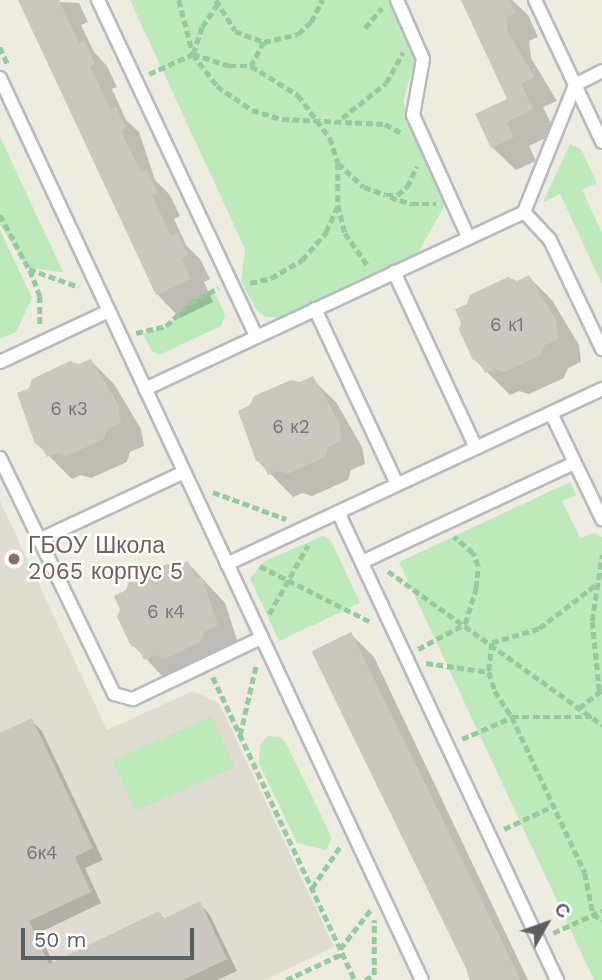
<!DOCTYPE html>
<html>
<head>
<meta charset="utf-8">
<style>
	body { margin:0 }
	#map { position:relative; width:602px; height:980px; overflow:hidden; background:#eeebe1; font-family:"Work Sans",sans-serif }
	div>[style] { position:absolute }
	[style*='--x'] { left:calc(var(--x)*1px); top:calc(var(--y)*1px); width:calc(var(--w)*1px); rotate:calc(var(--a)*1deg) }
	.education>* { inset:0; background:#e1dcd2 }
	.green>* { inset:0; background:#bee9bb; transform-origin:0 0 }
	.shadow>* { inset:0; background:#0003 }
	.building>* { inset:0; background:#cbc7c0; transform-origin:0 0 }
	.path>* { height:4.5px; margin-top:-2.25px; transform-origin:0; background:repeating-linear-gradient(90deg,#94ca9e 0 7px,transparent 0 10.5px) }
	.roads { filter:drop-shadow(2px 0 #b7bbbf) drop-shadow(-2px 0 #b7bbbf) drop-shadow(0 2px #b7bbbf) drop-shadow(0 -2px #b7bbbf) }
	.service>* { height:12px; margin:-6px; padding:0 6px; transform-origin:6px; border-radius:6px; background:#fff }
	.dots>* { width:19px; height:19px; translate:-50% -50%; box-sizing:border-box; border:4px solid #fff; border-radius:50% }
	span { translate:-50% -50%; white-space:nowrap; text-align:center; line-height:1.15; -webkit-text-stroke:5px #fff; paint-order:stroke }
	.number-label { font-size:19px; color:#76797b }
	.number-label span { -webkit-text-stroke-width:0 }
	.education-label { font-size:23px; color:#785e54 }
	.left { translate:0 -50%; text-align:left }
	.north { position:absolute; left:511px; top:889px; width:70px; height:70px; -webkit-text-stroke:5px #fff; paint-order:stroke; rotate:50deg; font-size:19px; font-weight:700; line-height:28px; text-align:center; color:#5a5f64 }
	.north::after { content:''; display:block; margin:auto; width:24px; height:32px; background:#5a5f64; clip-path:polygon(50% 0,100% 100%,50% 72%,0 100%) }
	.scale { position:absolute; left:21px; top:928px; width:173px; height:32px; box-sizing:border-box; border:4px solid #5a5f64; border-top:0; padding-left:9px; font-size:21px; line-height:24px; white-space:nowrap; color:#5a5f64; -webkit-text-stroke:5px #fff; paint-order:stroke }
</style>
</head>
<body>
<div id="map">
	<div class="education">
		<div style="clip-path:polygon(0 501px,107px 730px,193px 691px,219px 703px,334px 947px,264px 980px,0 980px)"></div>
	</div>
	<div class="green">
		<div style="clip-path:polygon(130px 0,389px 0,416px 58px,403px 101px,416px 142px,446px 203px,418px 253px,286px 318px,266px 317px,257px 311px,241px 281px,245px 249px)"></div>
		<div style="clip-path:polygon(0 137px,63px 272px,28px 268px,0 225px)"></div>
		<div style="clip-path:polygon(570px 144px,581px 149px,597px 183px,582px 190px,602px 233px,602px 284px,560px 194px,543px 202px)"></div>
		<div style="clip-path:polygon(0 230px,32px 298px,16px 332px,0 339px)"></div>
		<div style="clip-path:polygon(214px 290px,225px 315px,221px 326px,159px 355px,152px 351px,143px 334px,166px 326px,190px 303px)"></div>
		<div style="clip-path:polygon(570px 482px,576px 495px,562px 501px,580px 538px,594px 533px,602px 537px,602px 980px,594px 980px,399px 562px)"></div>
		<div style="clip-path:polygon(323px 536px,331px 541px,360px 603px,279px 641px,250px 578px,265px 561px)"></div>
		<div style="left:212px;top:716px;width:56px;height:109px;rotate:66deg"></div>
		<div style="clip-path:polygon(268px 736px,280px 737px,286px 743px,332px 838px,326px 850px,297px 843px,259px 763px,260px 745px)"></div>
	</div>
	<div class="shadow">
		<div style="clip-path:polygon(19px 0,79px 3px,88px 22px,81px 25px,94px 52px,107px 66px,117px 87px,112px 89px,126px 120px,139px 132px,155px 180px,170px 195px,180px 216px,174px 219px,186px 245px,200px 259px,210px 279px,204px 282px,213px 302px,180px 318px,157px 294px)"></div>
		<div style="clip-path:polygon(463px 0,512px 0,528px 15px,538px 37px,529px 41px,531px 58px,557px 101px,543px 107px,556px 133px,529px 146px,536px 161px,516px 170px,492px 147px,510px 100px)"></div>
		<div style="clip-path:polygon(529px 277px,552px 300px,579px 345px,581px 362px,568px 368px,564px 378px,529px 394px,519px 391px,510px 395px,474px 359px,517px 282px)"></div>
		<div style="clip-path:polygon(91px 361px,114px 384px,141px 429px,144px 446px,130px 452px,127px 462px,91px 478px,81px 475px,72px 479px,36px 443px,79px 366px)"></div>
		<div style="clip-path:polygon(312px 379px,336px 402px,362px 447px,365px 464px,351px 470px,348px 480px,312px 496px,302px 493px,293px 497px,257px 460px,300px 384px)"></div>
		<div style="clip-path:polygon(188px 563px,225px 603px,240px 649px,227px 655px,223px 665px,189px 681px,178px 678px,168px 682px,133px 645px,176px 569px)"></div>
		<div style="clip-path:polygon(351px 634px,374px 657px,528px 980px,470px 980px)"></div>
		<div style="clip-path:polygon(31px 720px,42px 731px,103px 860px,85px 868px,101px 903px,39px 933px,53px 963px,159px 913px,165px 920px,199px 903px,210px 915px,237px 971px,217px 980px,4px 980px,0 971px,0 735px)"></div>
	</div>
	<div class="building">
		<div style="clip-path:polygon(18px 0,59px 0,79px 43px,84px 40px,95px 63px,90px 66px,110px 109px,116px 107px,126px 128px,121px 131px,141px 172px,147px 170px,158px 193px,152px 195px,171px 236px,177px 233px,188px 256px,181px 258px,191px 279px,156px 295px)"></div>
		<div style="clip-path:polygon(461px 0,509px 0,516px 13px,507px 17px,508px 33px,535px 77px,521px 83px,533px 109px,507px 122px,514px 137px,491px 148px,475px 114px,507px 99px)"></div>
		<div style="clip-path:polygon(529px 275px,556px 320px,559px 339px,545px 345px,541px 355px,505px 372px,495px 369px,485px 373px,479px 362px,473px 360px,459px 330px,461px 323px,455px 309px,467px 304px,470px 295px,508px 277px,517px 281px)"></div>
		<div style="clip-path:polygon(91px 359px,118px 404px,121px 423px,107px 429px,104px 439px,67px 456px,57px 453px,47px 457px,41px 446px,35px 444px,17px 393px,29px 388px,32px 379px,70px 361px,79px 364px)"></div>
		<div style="clip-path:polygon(313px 376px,339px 422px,342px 440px,328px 447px,325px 457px,288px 474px,277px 471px,268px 475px,263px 464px,256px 461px,238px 411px,250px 405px,254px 396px,291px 380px,300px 382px)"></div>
		<div style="clip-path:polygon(188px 561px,195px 576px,202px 578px,218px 625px,204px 632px,200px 642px,165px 659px,153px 655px,144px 660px,138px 648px,131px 646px,117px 617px,120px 610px,114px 596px,126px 590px,129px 581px,167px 564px,176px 567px)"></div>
		<div style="left:351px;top:632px;width:386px;height:44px;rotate:64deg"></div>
		<div style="clip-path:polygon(32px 718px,93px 848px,75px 857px,91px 892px,29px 921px,49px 964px,159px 911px,163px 919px,200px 901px,227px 959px,183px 980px,0 980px,0 733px)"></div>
	</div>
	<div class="path">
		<div style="--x:179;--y:0;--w:56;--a:75.5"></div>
		<div style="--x:193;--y:54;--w:40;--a:53"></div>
		<div style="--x:217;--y:86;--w:42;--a:34.4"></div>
		<div style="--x:252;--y:110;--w:31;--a:17"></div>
		<div style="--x:282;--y:119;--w:103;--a:2.8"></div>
		<div style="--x:385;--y:124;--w:18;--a:29"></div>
		<div style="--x:216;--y:0;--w:36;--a:58"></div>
		<div style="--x:235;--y:31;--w:31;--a:21"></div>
		<div style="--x:264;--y:42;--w:35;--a:-13"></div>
		<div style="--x:298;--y:34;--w:18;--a:-43"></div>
		<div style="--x:311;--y:22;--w:25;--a:-63"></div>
		<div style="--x:365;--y:28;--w:26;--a:-50"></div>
		<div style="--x:264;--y:42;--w:27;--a:118"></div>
		<div style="--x:251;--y:66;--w:55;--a:31.7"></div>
		<div style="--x:298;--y:95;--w:54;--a:53.3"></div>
		<div style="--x:330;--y:138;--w:26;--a:72"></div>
		<div style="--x:338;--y:163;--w:42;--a:90"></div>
		<div style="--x:338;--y:205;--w:29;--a:76"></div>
		<div style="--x:345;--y:233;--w:40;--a:55.1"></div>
		<div style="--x:0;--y:47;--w:20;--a:66"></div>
		<div style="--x:193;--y:54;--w:28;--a:-72"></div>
		<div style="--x:202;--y:27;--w:27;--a:-56"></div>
		<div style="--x:149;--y:74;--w:48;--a:-24.4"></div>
		<div style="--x:193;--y:54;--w:38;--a:18"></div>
		<div style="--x:229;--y:66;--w:22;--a:0"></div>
		<div style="--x:342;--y:118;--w:56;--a:-38.5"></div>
		<div style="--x:386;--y:83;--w:35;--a:-61"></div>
		<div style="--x:338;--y:163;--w:35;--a:43"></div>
		<div style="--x:364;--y:187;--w:23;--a:20"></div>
		<div style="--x:386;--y:195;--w:11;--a:0"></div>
		<div style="--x:397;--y:195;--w:13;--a:-39"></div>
		<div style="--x:407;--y:187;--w:23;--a:-65"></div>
		<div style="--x:390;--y:197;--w:23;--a:18"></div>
		<div style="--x:412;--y:204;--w:24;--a:0"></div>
		<div style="--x:0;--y:215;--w:61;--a:61.8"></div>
		<div style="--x:29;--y:269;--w:53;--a:19.8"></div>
		<div style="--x:30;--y:270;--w:28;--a:69"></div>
		<div style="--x:40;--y:296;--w:30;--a:90"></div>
		<div style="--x:250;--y:283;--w:22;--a:-13"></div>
		<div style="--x:271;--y:278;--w:36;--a:-30"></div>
		<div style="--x:302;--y:260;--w:37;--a:-49"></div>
		<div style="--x:326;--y:232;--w:30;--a:-66"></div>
		<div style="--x:136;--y:333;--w:31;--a:-13"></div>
		<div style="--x:166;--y:326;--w:33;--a:-44"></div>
		<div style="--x:190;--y:303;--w:32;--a:-28"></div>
		<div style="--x:213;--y:492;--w:78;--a:20.3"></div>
		<div style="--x:260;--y:566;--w:124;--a:26.8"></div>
		<div style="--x:388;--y:571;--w:264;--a:35.7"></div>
		<div style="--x:595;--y:586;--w:71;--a:142.5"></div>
		<div style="--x:539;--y:629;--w:49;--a:163.4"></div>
		<div style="--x:492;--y:643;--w:29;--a:96"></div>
		<div style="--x:489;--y:672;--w:20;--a:72"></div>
		<div style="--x:495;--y:691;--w:31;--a:57"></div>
		<div style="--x:512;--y:717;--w:172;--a:64.9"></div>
		<div style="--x:585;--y:873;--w:42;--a:79"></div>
		<div style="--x:593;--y:914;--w:11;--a:34"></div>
		<div style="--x:269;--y:614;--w:79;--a:-60.5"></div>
		<div style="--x:418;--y:649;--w:53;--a:-28"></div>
		<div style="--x:465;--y:624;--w:38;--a:-73"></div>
		<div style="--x:476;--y:588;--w:22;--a:-85"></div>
		<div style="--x:478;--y:566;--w:14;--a:-111"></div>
		<div style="--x:473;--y:553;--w:25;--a:-140"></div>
		<div style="--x:426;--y:663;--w:64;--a:8.1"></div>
		<div style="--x:213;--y:677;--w:335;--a:64.9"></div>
		<div style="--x:599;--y:691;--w:70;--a:-95.7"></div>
		<div style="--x:592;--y:621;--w:67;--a:-81.4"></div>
		<div style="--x:579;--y:708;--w:29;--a:-38"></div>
		<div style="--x:240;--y:735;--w:72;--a:-77.1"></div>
		<div style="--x:462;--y:739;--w:55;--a:-23.7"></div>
		<div style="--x:512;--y:717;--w:80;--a:0"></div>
		<div style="--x:504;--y:829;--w:54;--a:-25.1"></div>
		<div style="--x:312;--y:888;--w:52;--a:-56"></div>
		<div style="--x:553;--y:933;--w:54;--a:-24.2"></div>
		<div style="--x:340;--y:949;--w:52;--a:-52"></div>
		<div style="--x:286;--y:980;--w:62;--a:-24.9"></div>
		<div style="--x:365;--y:980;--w:10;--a:-29"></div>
		<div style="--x:374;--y:975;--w:55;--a:-90"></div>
	</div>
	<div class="roads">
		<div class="service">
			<div style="--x:98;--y:0;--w:371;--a:64.8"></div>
			<div style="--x:397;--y:0;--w:64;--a:66.2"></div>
			<div style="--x:423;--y:59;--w:57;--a:100.1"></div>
			<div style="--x:413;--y:115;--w:134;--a:65.7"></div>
			<div style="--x:535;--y:0;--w:157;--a:64.7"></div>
			<div style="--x:0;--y:78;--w:996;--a:64.93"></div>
			<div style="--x:524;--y:212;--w:38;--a:47"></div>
			<div style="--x:550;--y:240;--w:121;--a:64.5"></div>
			<div style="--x:394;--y:272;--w:194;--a:65"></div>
			<div style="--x:315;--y:309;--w:193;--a:64.9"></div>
			<div style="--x:0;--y:362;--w:120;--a:-25.1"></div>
			<div style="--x:145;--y:389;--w:418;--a:-25"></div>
			<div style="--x:524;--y:212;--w:137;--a:-68.1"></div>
			<div style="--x:575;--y:85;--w:30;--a:-27"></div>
			<div style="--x:551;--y:413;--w:118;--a:64.3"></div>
			<div style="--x:0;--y:458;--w:262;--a:64.2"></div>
			<div style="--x:114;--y:694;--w:20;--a:15"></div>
			<div style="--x:133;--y:699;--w:142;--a:-25.5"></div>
			<div style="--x:338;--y:512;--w:517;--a:64.92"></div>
			<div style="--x:39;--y:540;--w:160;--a:-25.1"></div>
			<div style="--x:362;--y:562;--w:234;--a:-25"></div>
			<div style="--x:227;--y:564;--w:414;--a:-25"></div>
		</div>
	</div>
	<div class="dots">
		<div style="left:14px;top:559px;background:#8d6e63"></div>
	</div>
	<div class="number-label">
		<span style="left:507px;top:325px">6 к1</span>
		<span style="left:69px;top:409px">6 к3</span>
		<span style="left:291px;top:427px">6 к2</span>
		<span style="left:166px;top:612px">6 к4</span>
		<span style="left:42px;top:853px">6к4</span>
	</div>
	<div class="education-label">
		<span class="left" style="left:28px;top:559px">ГБОУ Школа<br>2065 корпус 5</span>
	</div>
	<div class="north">С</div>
	<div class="scale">50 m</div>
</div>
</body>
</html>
